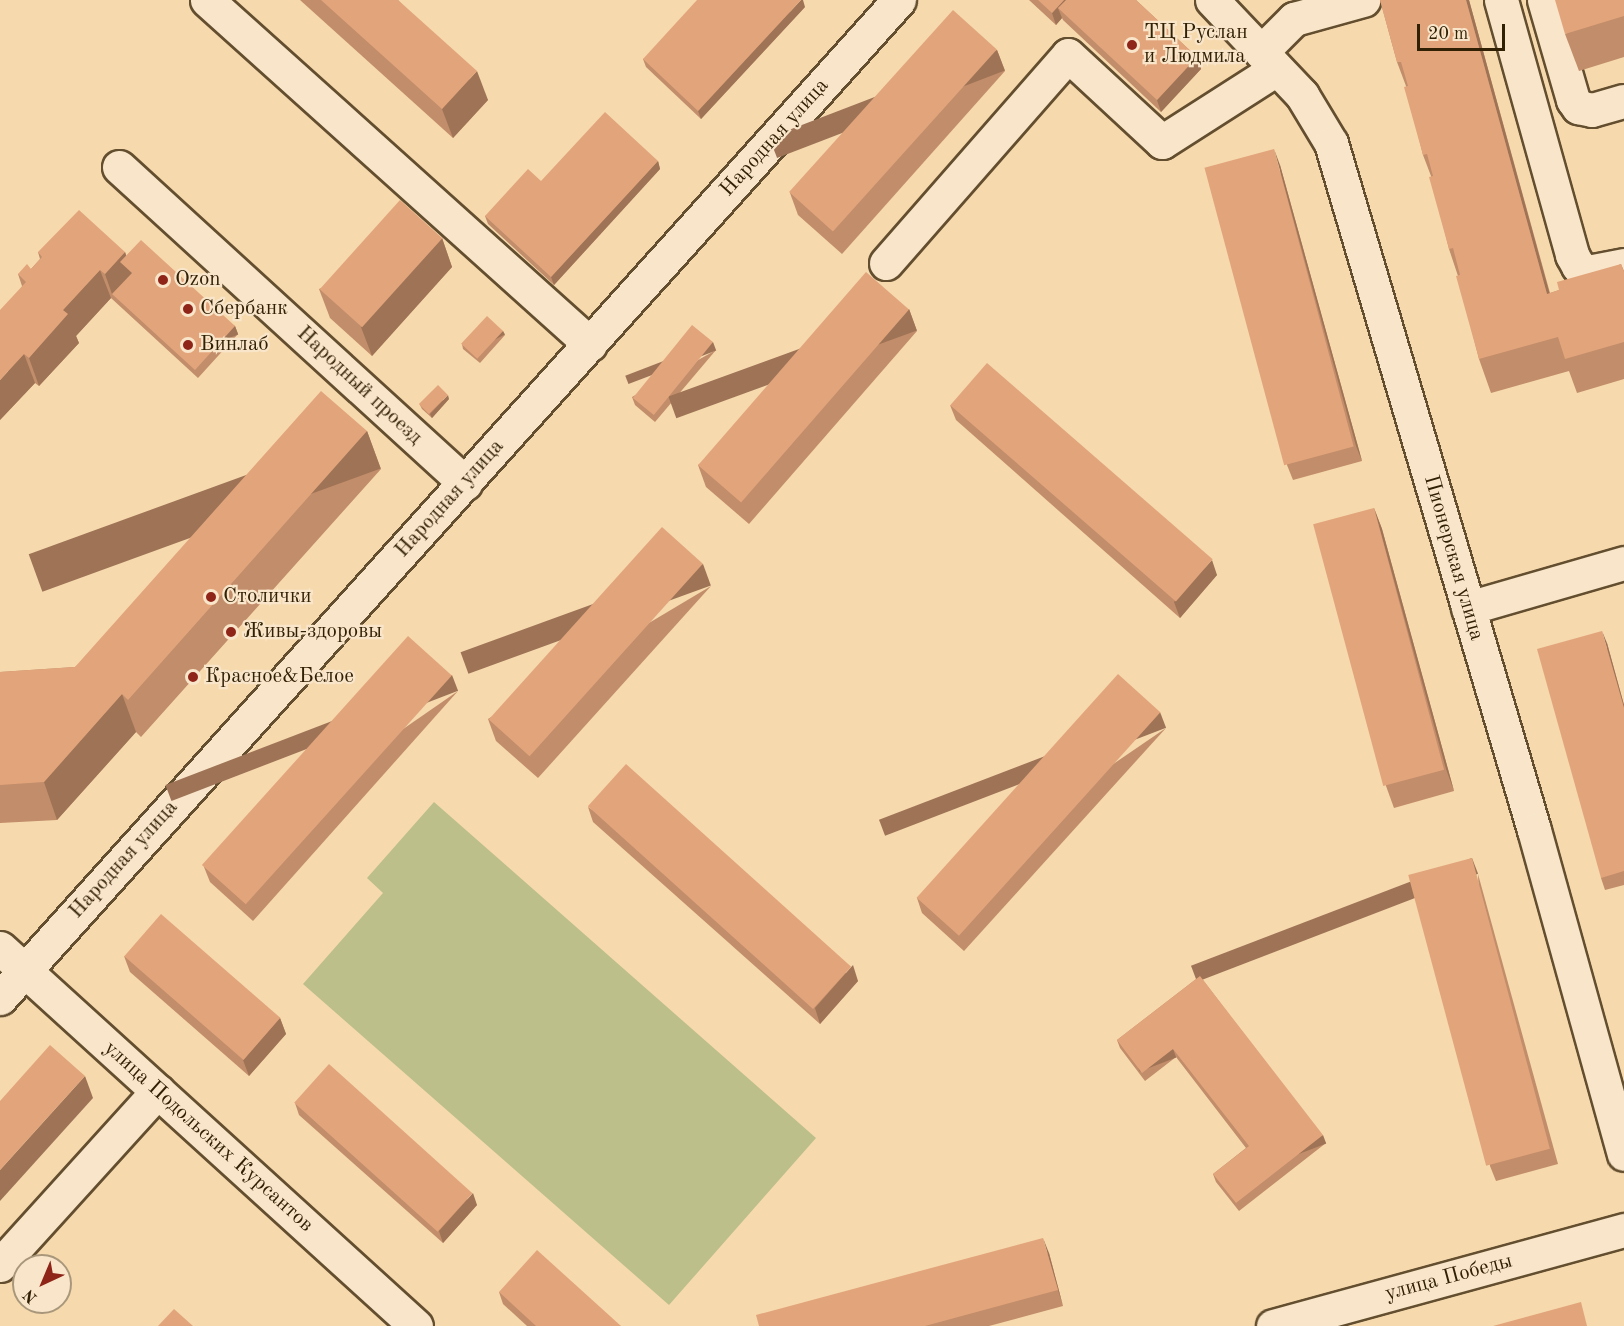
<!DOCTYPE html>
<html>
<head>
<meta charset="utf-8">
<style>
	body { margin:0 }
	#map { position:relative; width:1624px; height:1326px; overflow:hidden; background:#f6d9ad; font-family:"Old Standard TT",serif }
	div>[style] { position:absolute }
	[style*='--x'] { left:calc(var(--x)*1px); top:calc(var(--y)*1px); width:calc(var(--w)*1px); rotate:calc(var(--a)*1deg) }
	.green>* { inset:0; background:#bcbf8a }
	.roads { filter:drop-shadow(2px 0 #634e2f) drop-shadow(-2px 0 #634e2f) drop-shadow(0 2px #634e2f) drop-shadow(0 -2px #634e2f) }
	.minor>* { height:33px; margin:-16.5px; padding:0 16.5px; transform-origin:16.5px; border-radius:16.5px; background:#f9e6ca }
	.wall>* { inset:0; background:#c28d6a }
	.shaded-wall>* { inset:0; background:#9e7356; transform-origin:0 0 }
	.building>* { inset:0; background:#e2a47b; transform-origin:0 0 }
	.dots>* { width:16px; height:16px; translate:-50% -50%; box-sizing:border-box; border:3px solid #f9e6ca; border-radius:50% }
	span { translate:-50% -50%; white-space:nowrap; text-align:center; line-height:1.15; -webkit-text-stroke:4.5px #f9e6ca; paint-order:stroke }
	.poi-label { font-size:21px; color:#322005 }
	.left { translate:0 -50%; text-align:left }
	.street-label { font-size:21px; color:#322005 }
	.north { position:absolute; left:12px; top:1254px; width:60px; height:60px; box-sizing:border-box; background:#f9e6ca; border:2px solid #a9977b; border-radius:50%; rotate:224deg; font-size:16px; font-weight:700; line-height:24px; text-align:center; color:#322005 }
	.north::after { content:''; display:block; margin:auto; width:21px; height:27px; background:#8f2418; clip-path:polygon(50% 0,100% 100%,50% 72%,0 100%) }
	.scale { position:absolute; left:1417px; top:24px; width:88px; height:27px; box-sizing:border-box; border:3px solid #322005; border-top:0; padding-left:8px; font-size:18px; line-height:21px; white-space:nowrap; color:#322005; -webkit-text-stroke:4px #f9e6ca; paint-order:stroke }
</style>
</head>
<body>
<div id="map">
	<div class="green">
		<div style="clip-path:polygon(434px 802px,816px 1138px,669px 1305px,303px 984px,383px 893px,367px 878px)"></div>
	</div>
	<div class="roads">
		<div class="minor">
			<div style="--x:207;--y:0;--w:515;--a:41.93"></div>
			<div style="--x:1212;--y:0;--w:131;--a:46.5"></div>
			<div style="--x:1302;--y:95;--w:56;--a:58.9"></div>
			<div style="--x:1331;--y:143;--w:716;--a:73.54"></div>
			<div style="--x:1534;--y:830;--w:336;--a:74.5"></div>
			<div style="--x:1501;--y:0;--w:265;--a:74.4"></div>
			<div style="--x:1572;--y:255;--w:13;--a:61"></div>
			<div style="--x:1578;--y:266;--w:12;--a:31"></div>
			<div style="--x:1588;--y:272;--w:37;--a:-11"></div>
			<div style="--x:1544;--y:0;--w:104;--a:73.8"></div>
			<div style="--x:1573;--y:100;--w:9;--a:54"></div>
			<div style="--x:1578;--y:107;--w:14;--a:12"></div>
			<div style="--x:1592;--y:110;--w:33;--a:-16"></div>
			<div style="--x:1261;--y:52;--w:47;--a:-45"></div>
			<div style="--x:1294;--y:19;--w:72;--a:-15.4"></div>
			<div style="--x:119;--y:167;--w:469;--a:42.4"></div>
			<div style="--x:886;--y:263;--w:276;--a:-48.8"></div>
			<div style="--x:1068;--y:55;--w:128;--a:42.8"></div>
			<div style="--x:1162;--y:142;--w:135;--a:-32.6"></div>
			<div style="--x:1468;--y:608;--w:162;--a:-16.1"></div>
			<div style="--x:0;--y:948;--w:562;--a:42.26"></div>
			<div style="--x:0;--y:998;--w:1343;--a:-47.99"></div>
			<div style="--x:0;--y:1265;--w:235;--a:-47.8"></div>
			<div style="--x:1273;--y:1326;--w:364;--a:-15.3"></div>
		</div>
	</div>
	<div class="wall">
		<div style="clip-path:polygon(300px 0,398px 0,488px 100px,453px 138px)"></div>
		<div style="clip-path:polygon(1029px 0,1136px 0,1197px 57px,1201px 69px,1161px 112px,1063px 20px,1062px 18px,1056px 25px)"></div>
		<div style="clip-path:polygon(1380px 0,1469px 0,1550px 293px,1559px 290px,1621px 264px,1624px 271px,1624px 379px,1577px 393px,1569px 371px,1491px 393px,1479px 359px,1458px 276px,1449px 249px,1431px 176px,1423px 155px,1406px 86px,1397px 62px)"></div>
		<div style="clip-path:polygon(1624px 0,1624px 57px,1579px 71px,1565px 34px)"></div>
		<div style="clip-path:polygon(805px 7px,701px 119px,646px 67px,643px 59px)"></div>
		<div style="clip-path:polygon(997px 50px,1005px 71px,842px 254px,798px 215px,790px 193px)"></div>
		<div style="clip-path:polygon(658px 161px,660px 169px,554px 285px,488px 224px,485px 216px)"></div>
		<div style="clip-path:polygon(1280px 165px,1362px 461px,1293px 480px,1287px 465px)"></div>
		<div style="clip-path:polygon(442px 238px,452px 267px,372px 356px,330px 318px,319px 289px)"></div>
		<div style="clip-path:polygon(38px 252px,125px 252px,126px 256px,235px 326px,238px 334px,198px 378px,111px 298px,76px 336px,79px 343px,39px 386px,35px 383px,0 420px,22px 286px,18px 274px,31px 269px,40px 259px)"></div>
		<div style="clip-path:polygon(909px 309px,917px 331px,749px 524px,706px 487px,698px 465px)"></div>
		<div style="clip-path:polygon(503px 331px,505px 335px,480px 363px,463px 349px,462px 344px)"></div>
		<div style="clip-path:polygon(716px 350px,655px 422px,635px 405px,632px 397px)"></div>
		<div style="clip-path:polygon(449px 399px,432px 418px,422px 409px,420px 405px)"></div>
		<div style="clip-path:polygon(950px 405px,1217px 575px,1180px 618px,956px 420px)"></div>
		<div style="clip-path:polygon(367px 431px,381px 469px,141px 737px,136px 732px,57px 820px,0 823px,0 672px,75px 667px)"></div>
		<div style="clip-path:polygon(1374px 508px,1382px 529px,1454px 791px,1394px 808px,1386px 786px)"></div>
		<div style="clip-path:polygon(711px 586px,538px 778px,496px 741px,488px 719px)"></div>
		<div style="clip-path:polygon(1607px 643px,1624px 705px,1624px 885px,1605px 890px,1601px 878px)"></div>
		<div style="clip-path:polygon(458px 691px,253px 921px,210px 882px,204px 867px)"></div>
		<div style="clip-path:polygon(1166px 728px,964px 951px,922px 913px,917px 898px)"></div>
		<div style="clip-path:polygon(588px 807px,858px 981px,820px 1024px,593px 822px)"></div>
		<div style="clip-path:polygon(1478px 874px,1558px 1164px,1496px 1181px,1490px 1166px)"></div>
		<div style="clip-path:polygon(124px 956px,280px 1018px,286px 1034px,249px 1076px,130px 972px)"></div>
		<div style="clip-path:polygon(1200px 976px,1326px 1143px,1239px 1211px,1216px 1182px,1213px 1174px,1246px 1148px,1176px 1057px,1145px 1081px,1120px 1048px,1117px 1040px)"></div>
		<div style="clip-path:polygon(295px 1103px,477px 1205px,443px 1243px,299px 1115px)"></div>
		<div style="clip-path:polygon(1049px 1253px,1063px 1306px,989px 1326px,759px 1326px)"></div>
		<div style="clip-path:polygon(499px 1292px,621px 1326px,527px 1326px,503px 1304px)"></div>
	</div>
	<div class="shaded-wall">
		<div style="clip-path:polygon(801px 0,803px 0,805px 7px,701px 119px,698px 111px)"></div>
		<div style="clip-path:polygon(1064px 0,1079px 0,1058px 8px,1062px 18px,1056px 25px,1052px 13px)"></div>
		<div style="clip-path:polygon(1466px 0,1469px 0,1559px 328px,1547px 294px)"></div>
		<div style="left:997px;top:50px;width:22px;height:244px;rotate:69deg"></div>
		<div style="clip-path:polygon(1197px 57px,1201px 69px,1161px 112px,1157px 100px)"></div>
		<div style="clip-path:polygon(477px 71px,488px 100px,453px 138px,442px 109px)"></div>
		<div style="clip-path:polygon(1274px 149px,1280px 165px,1362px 461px,1356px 446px)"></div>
		<div style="clip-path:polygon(658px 161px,660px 169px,554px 285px,551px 277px)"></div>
		<div style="clip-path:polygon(442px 238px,452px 267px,372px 356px,361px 327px)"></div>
		<div style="clip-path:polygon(125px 252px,135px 281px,112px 294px,105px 274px)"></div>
		<div style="clip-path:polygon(100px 270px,111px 298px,76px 336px,79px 343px,39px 386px,29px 358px,63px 310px)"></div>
		<div style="left:909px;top:309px;width:23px;height:256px;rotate:70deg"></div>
		<div style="left:235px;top:326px;width:9px;height:59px;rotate:69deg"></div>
		<div style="left:503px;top:331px;width:4px;height:38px;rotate:63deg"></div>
		<div style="left:713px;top:342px;width:9px;height:94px;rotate:69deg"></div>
		<div style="clip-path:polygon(24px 354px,35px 383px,0 420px,0 380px)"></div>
		<div style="clip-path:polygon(448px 395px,449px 399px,432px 418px,430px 414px)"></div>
		<div style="left:367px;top:431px;width:40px;height:360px;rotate:70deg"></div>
		<div style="clip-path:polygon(1374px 508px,1382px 529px,1454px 791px,1446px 769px)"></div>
		<div style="clip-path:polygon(1212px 560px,1217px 575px,1180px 618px,1174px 602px)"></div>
		<div style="left:703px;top:564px;width:23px;height:258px;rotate:70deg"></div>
		<div style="clip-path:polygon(1602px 631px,1607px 643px,1624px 705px,1624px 708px)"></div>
		<div style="left:452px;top:675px;width:17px;height:307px;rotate:69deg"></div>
		<div style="clip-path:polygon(122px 694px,136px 732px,57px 820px,44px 782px)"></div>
		<div style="left:1160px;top:712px;width:17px;height:301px;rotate:69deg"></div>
		<div style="left:1472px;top:858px;width:17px;height:301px;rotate:69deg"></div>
		<div style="clip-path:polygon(853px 965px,858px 981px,820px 1024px,815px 1008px)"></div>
		<div style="clip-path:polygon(280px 1018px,286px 1034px,249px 1076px,243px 1060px)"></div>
		<div style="left:1173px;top:1049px;width:9px;height:39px;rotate:69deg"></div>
		<div style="clip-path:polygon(85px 1076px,93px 1098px,0 1201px,0 1170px)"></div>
		<div style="left:1323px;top:1135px;width:9px;height:110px;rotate:69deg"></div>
		<div style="clip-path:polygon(473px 1193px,477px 1205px,443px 1243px,439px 1231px)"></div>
		<div style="clip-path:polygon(1043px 1238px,1049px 1253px,1063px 1306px,1058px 1290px)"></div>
	</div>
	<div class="building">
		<div style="clip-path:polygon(321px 0,398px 0,477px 71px,442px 109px)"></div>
		<div style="clip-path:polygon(697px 0,801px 0,698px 111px,643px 59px)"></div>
		<div style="clip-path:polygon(1038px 0,1064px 0,1052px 13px)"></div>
		<div style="clip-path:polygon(1066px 0,1136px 0,1197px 57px,1157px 100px,1058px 8px)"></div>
		<div style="clip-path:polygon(1380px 0,1466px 0,1547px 294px,1559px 290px,1557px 282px,1621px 264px,1624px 272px,1624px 342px,1565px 359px,1558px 337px,1479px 359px,1456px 276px,1460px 275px,1453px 248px,1449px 249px,1429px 177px,1433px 176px,1427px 154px,1423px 155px,1404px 87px,1408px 86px,1401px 62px,1397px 62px)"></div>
		<div style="clip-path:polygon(1555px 0,1624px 0,1624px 16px,1565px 34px)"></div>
		<div style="left:953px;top:10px;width:59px;height:245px;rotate:42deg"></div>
		<div style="clip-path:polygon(605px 112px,658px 161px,551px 277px,485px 216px,528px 169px,541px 181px)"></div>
		<div style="left:1274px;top:149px;width:308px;height:72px;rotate:75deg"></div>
		<div style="left:400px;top:200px;width:57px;height:120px;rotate:42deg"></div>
		<div style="clip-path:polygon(79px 210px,125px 252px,105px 274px,100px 270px,63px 310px,68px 314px,29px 358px,24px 354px,0 380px,0 310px,26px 282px,18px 274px,27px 264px,31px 269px,42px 257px,38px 252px)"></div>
		<div style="clip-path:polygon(141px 240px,235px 326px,195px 370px,112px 294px,132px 273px,120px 262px)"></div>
		<div style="left:866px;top:272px;width:57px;height:256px;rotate:41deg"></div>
		<div style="left:487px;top:316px;width:22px;height:38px;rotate:43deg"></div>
		<div style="left:692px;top:325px;width:27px;height:94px;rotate:39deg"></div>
		<div style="left:987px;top:363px;width:299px;height:56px;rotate:41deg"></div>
		<div style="left:438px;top:385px;width:14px;height:27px;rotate:45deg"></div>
		<div style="clip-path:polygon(321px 391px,367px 431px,128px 700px,122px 694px,44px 782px,0 785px,0 672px,75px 667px)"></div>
		<div style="left:1374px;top:508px;width:271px;height:63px;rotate:75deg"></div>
		<div style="left:662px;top:527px;width:55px;height:259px;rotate:42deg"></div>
		<div style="clip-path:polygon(1602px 631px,1624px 708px,1624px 871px,1601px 878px,1537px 649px)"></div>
		<div style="left:408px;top:636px;width:59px;height:308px;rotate:42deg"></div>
		<div style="left:1118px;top:674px;width:57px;height:301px;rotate:42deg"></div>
		<div style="left:626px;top:764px;width:303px;height:57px;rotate:42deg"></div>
		<div style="left:1472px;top:858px;width:301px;height:66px;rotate:75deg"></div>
		<div style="left:161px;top:914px;width:158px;height:56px;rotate:41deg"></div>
		<div style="clip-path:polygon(1200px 976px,1323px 1135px,1236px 1203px,1213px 1174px,1249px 1146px,1173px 1049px,1142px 1073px,1117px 1040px)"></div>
		<div style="clip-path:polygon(50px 1045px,85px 1076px,0 1170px,0 1101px)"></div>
		<div style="left:329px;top:1064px;width:193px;height:52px;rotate:42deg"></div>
		<div style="clip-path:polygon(1043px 1238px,1058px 1290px,925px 1326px,759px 1326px,756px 1315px)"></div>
		<div style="clip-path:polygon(537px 1250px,621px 1326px,536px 1326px,499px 1292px)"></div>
		<div style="clip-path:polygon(1581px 1302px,1587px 1326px,1493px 1326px)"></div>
		<div style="clip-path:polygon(174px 1309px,193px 1326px,158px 1326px)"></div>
	</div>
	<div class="dots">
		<div style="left:1132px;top:45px;background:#8f2418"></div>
		<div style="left:163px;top:280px;background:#8f2418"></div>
		<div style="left:188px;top:309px;background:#8f2418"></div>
		<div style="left:188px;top:345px;background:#8f2418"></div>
		<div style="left:211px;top:597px;background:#8f2418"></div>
		<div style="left:231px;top:632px;background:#8f2418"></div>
		<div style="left:193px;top:677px;background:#8f2418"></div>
	</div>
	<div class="poi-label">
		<span class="left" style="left:1144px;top:45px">ТЦ Руслан<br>и Людмила</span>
		<span class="left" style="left:175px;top:280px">Ozon</span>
		<span class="left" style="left:200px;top:309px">Сбербанк</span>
		<span class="left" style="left:200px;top:345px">Винлаб</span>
		<span class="left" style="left:223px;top:597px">Столички</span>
		<span class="left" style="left:243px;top:632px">Живы-здоровы</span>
		<span class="left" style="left:205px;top:677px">Красное&amp;Белое</span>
	</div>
	<div class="street-label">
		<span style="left:775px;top:138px;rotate:-48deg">Народная улица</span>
		<span style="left:359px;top:386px;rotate:43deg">Народный проезд</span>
		<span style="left:450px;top:499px;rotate:-48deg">Народная улица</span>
		<span style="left:1453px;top:558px;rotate:74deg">Пионерская улица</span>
		<span style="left:124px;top:860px;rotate:-48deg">Народная улица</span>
		<span style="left:208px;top:1137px;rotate:42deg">улица Подольских Курсантов</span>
		<span style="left:1449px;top:1278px;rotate:-15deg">улица Победы</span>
	</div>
	<div class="north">N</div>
	<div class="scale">20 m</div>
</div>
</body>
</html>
